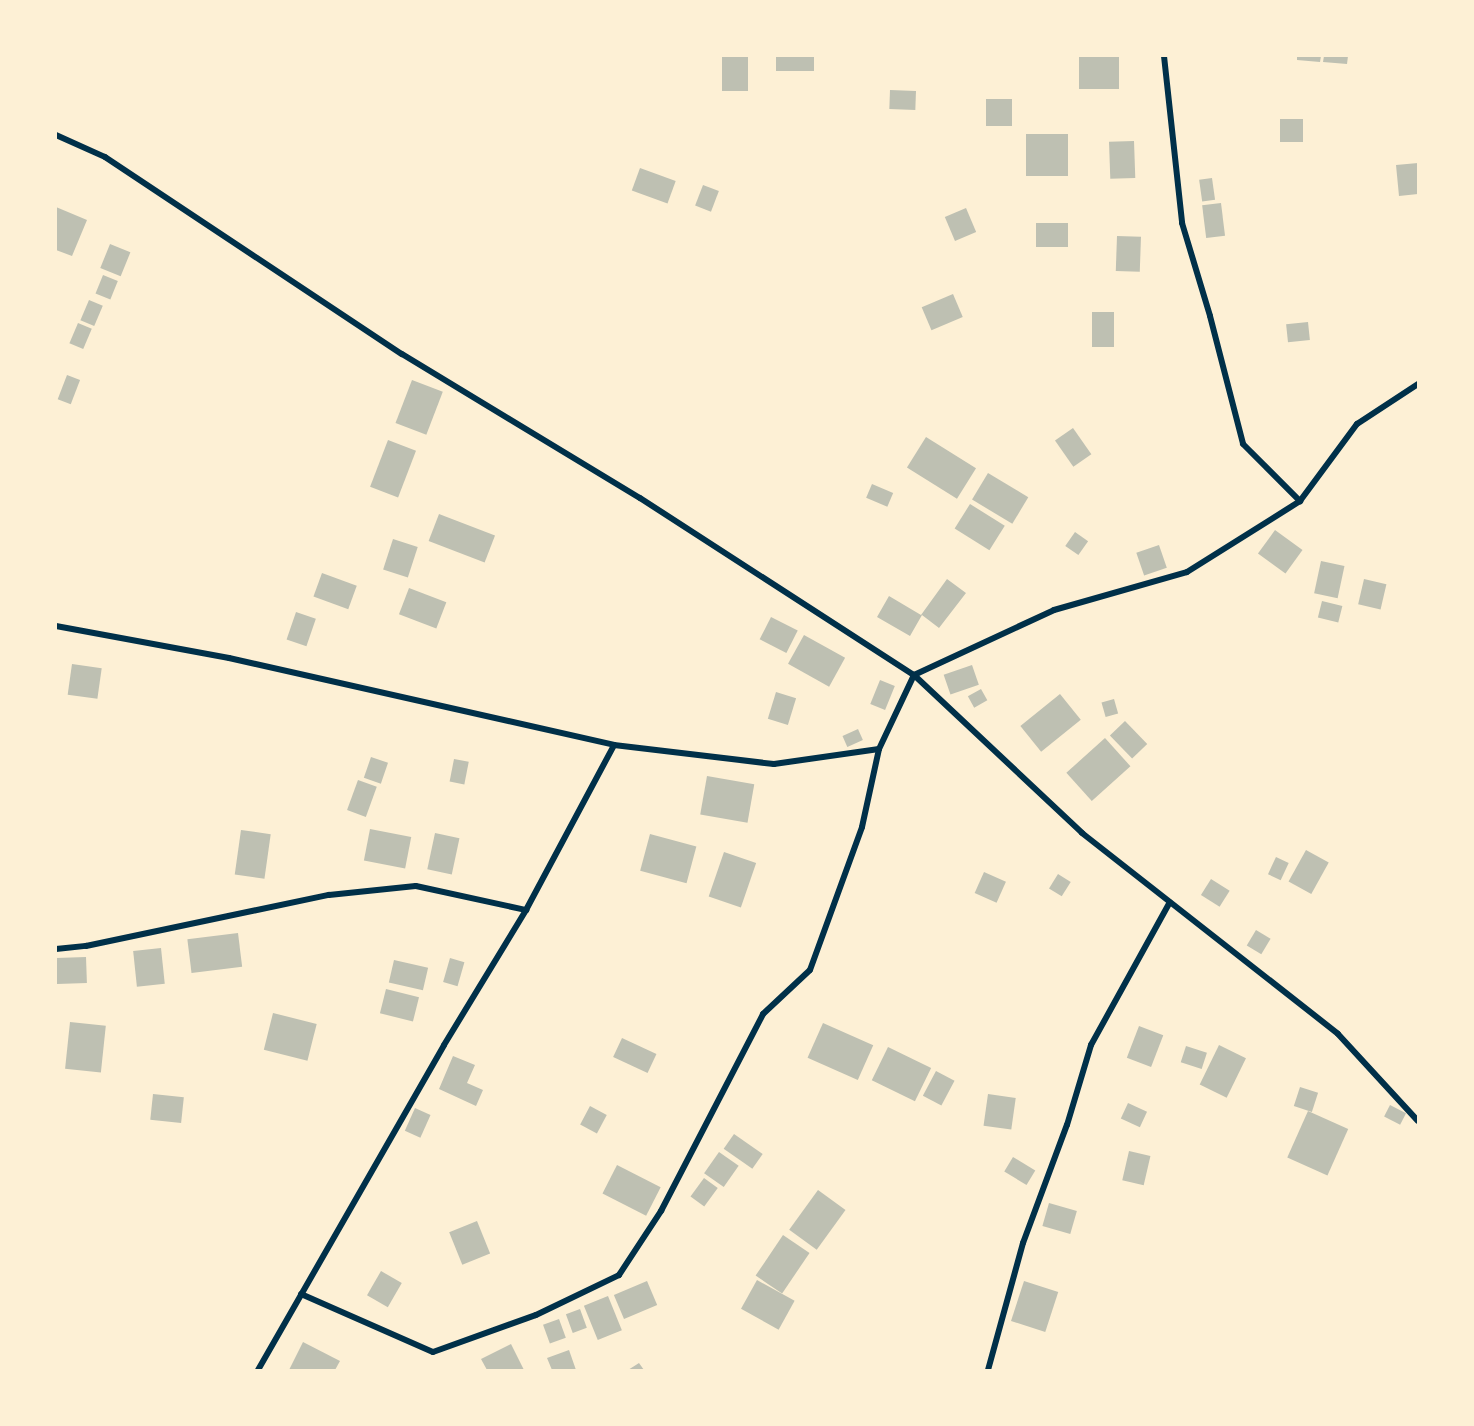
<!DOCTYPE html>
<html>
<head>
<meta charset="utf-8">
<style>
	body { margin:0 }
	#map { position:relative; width:1474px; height:1426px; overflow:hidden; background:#fdf0d5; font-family:"IBM Plex Sans",sans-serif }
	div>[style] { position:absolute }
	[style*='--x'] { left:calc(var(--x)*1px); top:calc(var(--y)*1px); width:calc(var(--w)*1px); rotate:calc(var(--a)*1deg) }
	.building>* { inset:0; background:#bec0b2; transform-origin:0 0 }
	.minor>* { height:6px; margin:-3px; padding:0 3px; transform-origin:3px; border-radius:3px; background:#003049 }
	span { translate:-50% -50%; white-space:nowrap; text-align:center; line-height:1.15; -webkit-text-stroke:4.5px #fdf0d5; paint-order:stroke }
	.frame { position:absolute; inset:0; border:57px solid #fdf0d5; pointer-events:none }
</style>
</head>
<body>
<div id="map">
	<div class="building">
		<div style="left:722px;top:56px;width:26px;height:35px"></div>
		<div style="left:776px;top:56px;width:38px;height:15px"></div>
		<div style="left:1079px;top:56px;width:40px;height:33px"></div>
		<div style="clip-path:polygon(1297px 56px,1321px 56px,1320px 62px,1297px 60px)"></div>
		<div style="clip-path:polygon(1324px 56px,1348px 56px,1347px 64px,1323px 62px)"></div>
		<div style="left:890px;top:90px;width:26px;height:19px;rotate:2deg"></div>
		<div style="left:1012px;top:99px;width:27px;height:26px;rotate:90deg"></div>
		<div style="left:1280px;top:119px;width:23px;height:23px"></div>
		<div style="left:1026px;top:134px;width:42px;height:42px"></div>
		<div style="left:1134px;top:141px;width:37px;height:25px;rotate:88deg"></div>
		<div style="clip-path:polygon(1418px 163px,1418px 194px,1399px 196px,1396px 165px)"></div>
		<div style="left:640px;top:168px;width:38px;height:24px;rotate:20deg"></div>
		<div style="left:1212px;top:178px;width:22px;height:13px;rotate:82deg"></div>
		<div style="left:703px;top:185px;width:17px;height:22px;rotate:21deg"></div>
		<div style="left:1221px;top:203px;width:33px;height:19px;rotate:83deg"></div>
		<div style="clip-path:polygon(56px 207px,87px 220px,72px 256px,56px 250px)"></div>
		<div style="left:966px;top:208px;width:26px;height:23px;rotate:67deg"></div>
		<div style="left:1068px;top:223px;width:24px;height:32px;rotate:90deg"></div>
		<div style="left:1117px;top:236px;width:24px;height:35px;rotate:2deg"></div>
		<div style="left:110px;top:244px;width:22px;height:26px;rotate:22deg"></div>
		<div style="left:103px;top:275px;width:16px;height:20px;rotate:22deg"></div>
		<div style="left:953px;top:294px;width:25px;height:34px;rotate:67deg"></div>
		<div style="left:89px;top:300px;width:15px;height:22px;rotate:23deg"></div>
		<div style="left:1114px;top:312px;width:35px;height:22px;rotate:90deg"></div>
		<div style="left:1308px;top:322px;width:18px;height:22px;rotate:84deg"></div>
		<div style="left:78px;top:323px;width:15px;height:22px;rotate:23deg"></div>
		<div style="left:67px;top:375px;width:14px;height:26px;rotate:21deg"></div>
		<div style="left:412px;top:380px;width:33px;height:46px;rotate:21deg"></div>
		<div style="left:1073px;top:428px;width:32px;height:22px;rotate:55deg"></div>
		<div style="left:926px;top:437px;width:59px;height:36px;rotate:32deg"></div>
		<div style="left:388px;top:440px;width:30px;height:50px;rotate:21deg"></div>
		<div style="left:988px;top:473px;width:47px;height:31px;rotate:31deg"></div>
		<div style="left:872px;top:484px;width:23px;height:15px;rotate:23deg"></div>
		<div style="left:970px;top:504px;width:41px;height:29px;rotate:32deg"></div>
		<div style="left:439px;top:514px;width:60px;height:29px;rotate:21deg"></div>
		<div style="left:1275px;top:530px;width:34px;height:29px;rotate:36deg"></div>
		<div style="left:1075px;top:532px;width:16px;height:17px;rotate:35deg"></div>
		<div style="left:393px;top:539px;width:26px;height:32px;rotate:18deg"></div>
		<div style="left:1159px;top:545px;width:24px;height:24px;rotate:71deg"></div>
		<div style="left:1321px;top:561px;width:24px;height:33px;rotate:12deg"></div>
		<div style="left:322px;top:573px;width:37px;height:25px;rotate:20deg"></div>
		<div style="clip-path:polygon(947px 579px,966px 593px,939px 628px,922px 615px,910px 636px,877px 617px,889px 596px,921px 615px)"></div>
		<div style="left:1364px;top:579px;width:23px;height:26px;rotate:13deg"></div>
		<div style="left:409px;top:588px;width:40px;height:28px;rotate:21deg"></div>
		<div style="left:1322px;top:601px;width:21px;height:17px;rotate:14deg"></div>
		<div style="left:296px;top:612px;width:21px;height:29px;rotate:19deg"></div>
		<div style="left:771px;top:617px;width:30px;height:25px;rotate:27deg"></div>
		<div style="left:804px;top:635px;width:47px;height:33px;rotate:29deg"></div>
		<div style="left:72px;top:664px;width:30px;height:31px;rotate:8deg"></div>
		<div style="left:972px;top:665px;width:21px;height:30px;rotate:71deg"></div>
		<div style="left:880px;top:680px;width:16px;height:26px;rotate:22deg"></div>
		<div style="left:981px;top:689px;width:13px;height:15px;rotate:61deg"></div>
		<div style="left:776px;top:692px;width:21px;height:28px;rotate:17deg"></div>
		<div style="left:1060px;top:694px;width:33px;height:51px;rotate:51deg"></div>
		<div style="left:1114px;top:699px;width:15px;height:13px;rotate:74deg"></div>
		<div style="left:1125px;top:721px;width:32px;height:21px;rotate:46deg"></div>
		<div style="left:858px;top:729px;width:12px;height:17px;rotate:66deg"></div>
		<div style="left:1105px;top:738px;width:38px;height:52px;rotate:48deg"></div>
		<div style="left:371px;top:757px;width:18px;height:22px;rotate:19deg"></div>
		<div style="left:454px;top:759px;width:15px;height:23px;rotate:11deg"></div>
		<div style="left:707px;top:776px;width:48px;height:39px;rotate:10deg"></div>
		<div style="left:358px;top:780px;width:20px;height:32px;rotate:20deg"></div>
		<div style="left:370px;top:829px;width:42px;height:32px;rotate:11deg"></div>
		<div style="left:241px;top:830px;width:30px;height:45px;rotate:8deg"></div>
		<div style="left:435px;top:833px;width:25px;height:37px;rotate:12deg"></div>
		<div style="left:650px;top:834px;width:48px;height:38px;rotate:15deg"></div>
		<div style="left:1306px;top:850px;width:26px;height:36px;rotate:29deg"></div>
		<div style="left:724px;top:852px;width:34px;height:47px;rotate:19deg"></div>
		<div style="left:1276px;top:857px;width:14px;height:19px;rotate:25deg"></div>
		<div style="left:984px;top:872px;width:24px;height:23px;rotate:24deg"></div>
		<div style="left:1058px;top:874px;width:15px;height:17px;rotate:32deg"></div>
		<div style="left:1211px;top:879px;width:22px;height:19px;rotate:32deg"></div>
		<div style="left:1256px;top:930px;width:17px;height:18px;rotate:31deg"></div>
		<div style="left:238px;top:933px;width:34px;height:51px;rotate:83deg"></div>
		<div style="left:161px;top:948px;width:36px;height:28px;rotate:84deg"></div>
		<div style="left:86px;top:957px;width:26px;height:30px;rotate:88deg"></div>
		<div style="left:450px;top:958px;width:15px;height:25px;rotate:16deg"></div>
		<div style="left:394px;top:960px;width:35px;height:23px;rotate:13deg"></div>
		<div style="left:386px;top:989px;width:34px;height:25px;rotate:14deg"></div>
		<div style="left:273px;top:1013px;width:45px;height:38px;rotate:14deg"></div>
		<div style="left:70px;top:1022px;width:36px;height:47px;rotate:6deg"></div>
		<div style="left:823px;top:1023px;width:55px;height:38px;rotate:24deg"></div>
		<div style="left:1139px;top:1026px;width:26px;height:34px;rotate:21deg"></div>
		<div style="left:622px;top:1038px;width:38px;height:21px;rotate:25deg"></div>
		<div style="left:1219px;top:1045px;width:30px;height:44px;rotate:26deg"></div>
		<div style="left:1186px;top:1046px;width:22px;height:17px;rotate:18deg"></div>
		<div style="left:888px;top:1047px;width:48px;height:37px;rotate:26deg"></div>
		<div style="clip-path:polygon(453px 1056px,475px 1065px,467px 1083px,483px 1090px,476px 1106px,439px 1089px)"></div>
		<div style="left:936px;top:1071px;width:21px;height:28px;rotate:28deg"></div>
		<div style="left:1300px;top:1087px;width:19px;height:20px;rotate:18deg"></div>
		<div style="left:153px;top:1094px;width:31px;height:26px;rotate:6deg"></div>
		<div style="left:988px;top:1094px;width:28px;height:32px;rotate:8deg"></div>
		<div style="left:1128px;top:1103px;width:21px;height:17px;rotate:25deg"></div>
		<div style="left:1390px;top:1105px;width:18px;height:13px;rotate:27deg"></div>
		<div style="left:590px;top:1106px;width:19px;height:21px;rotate:28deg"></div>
		<div style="left:415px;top:1108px;width:17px;height:25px;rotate:24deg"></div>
		<div style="left:1308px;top:1111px;width:44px;height:51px;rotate:24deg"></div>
		<div style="left:734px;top:1134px;width:35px;height:18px;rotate:35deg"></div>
		<div style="left:1129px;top:1151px;width:22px;height:30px;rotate:13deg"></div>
		<div style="left:719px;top:1152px;width:24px;height:26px;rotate:35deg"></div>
		<div style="left:1013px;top:1157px;width:26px;height:17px;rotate:31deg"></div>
		<div style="left:617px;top:1165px;width:49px;height:32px;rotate:27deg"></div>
		<div style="left:704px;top:1178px;width:17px;height:23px;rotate:36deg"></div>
		<div style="left:818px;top:1190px;width:34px;height:49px;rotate:36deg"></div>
		<div style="left:1049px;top:1203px;width:29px;height:24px;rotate:16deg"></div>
		<div style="left:477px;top:1221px;width:35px;height:30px;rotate:68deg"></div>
		<div style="left:783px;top:1235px;width:32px;height:49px;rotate:34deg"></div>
		<div style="left:381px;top:1271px;width:24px;height:28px;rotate:30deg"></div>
		<div style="left:757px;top:1280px;width:43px;height:33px;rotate:29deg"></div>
		<div style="left:647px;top:1281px;width:26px;height:36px;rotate:67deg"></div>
		<div style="left:1024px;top:1281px;width:36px;height:42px;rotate:18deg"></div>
		<div style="left:608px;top:1296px;width:37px;height:26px;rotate:68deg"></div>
		<div style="left:580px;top:1309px;width:20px;height:15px;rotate:70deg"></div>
		<div style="left:559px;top:1319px;width:20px;height:17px;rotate:70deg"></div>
		<div style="clip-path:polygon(303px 1342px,340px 1361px,335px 1370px,289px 1370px)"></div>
		<div style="clip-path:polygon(511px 1344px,524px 1370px,487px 1370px,481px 1359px)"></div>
		<div style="clip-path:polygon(569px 1350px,576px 1370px,552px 1370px,547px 1358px)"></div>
		<div style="clip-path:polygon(639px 1363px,644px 1370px,628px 1370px)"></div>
	</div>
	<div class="minor">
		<div style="--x:1164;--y:56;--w:168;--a:83.8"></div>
		<div style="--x:1182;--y:223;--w:97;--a:73.2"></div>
		<div style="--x:1210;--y:316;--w:132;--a:75.5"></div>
		<div style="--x:1243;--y:444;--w:81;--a:45"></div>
		<div style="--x:56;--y:135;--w:54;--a:24.2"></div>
		<div style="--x:105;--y:157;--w:356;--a:33.6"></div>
		<div style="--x:402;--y:354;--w:278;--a:31.2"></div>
		<div style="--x:640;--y:498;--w:326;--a:32.9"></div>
		<div style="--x:914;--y:675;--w:231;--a:43.2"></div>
		<div style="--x:1082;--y:833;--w:325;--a:38.1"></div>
		<div style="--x:1338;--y:1034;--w:118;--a:47.4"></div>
		<div style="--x:56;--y:626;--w:176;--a:10.5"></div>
		<div style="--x:229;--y:658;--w:395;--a:12.7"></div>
		<div style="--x:614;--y:745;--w:161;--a:6.8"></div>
		<div style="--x:774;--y:764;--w:106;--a:-8.1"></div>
		<div style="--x:879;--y:749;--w:82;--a:-64.7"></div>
		<div style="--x:914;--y:675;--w:154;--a:-24.9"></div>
		<div style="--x:1054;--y:610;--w:138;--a:-15.9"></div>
		<div style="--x:1187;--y:572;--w:133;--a:-32.1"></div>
		<div style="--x:1300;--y:501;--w:96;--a:-53.5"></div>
		<div style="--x:1357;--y:424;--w:73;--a:-33.3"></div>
		<div style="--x:56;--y:949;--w:30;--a:-6"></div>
		<div style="--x:86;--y:946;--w:248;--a:-11.9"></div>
		<div style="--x:329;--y:895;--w:87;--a:-5.9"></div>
		<div style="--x:416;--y:886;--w:113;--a:12.3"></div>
		<div style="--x:301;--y:1294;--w:144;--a:23.7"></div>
		<div style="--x:433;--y:1352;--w:109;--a:-19.8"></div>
		<div style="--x:536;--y:1315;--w:92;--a:-25.7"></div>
		<div style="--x:619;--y:1275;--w:77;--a:-56.7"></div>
		<div style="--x:661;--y:1211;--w:222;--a:-62.6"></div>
		<div style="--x:763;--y:1014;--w:64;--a:-43.1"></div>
		<div style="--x:810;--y:970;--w:152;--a:-70"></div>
		<div style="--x:862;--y:827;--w:80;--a:-77.7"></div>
		<div style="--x:258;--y:1370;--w:374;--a:-60.2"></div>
		<div style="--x:444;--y:1045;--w:158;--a:-58.7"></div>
		<div style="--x:526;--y:910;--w:187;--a:-61.9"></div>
		<div style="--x:988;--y:1370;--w:132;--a:-74.6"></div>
		<div style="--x:1023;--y:1243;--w:126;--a:-69.6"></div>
		<div style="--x:1067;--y:1125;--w:84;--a:-73.3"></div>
		<div style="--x:1091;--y:1045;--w:163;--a:-61.1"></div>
	</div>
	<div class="frame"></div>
</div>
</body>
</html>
